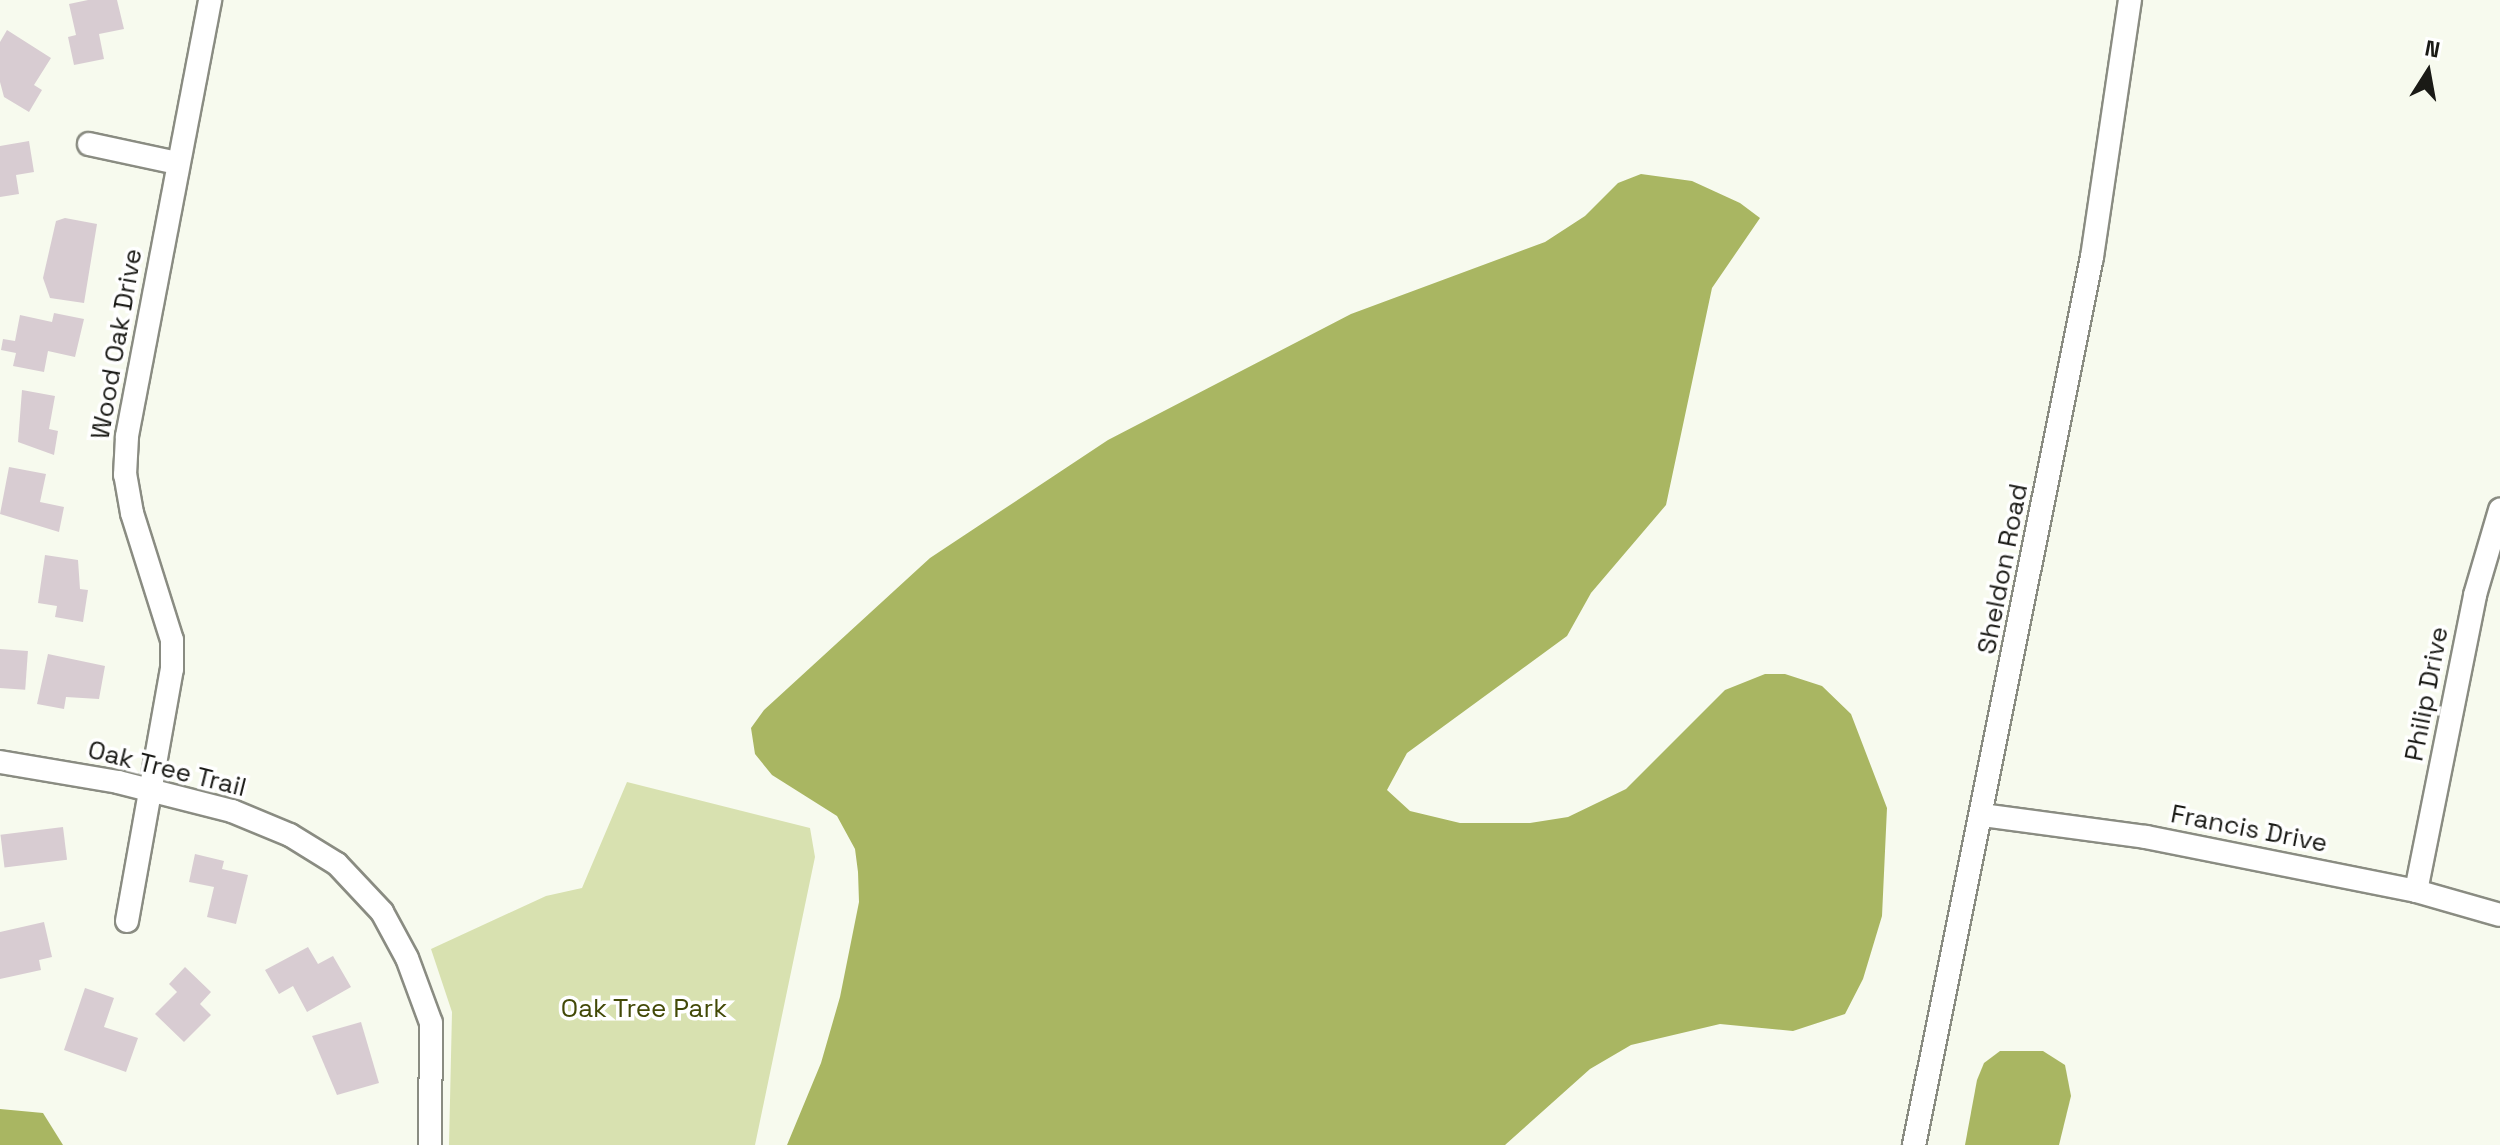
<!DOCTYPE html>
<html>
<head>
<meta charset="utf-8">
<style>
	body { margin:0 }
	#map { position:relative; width:2500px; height:1145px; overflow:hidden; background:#f7faee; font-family:"Space Grotesk",sans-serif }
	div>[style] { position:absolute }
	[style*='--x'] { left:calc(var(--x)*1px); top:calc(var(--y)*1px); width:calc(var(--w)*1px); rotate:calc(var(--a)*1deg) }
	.green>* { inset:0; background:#d8e1b0 }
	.water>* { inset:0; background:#a9b662 }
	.building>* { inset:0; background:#d8ccd2; transform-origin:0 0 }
	.roads { filter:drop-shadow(2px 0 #8a8c82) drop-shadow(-2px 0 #8a8c82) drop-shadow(0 2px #8a8c82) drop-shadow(0 -2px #8a8c82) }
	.street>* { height:22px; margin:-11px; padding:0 11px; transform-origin:11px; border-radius:11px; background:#fff }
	span { translate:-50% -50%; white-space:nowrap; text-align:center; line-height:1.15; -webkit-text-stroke:7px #fff; paint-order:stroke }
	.street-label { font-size:26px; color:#1a1a16 }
	.park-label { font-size:26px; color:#424907 }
	.north { position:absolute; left:2388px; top:32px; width:80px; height:80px; -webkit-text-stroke:6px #fff; paint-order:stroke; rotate:11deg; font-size:22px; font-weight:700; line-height:32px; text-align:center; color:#1a1a16 }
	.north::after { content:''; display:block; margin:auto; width:28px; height:36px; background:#1a1a16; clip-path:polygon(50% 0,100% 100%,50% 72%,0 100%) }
</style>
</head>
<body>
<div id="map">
	<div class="green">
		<div style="clip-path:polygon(627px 782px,810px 828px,815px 857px,755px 1145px,449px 1145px,452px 1012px,431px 949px,546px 896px,582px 888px)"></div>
	</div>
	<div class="water">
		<div style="clip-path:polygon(1641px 174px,1692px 181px,1740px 203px,1760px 218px,1712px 288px,1666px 505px,1591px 593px,1567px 636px,1407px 753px,1387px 790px,1410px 811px,1460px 823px,1530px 823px,1568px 817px,1626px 789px,1725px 690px,1765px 674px,1785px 674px,1822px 686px,1851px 714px,1887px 808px,1882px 916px,1863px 979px,1845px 1014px,1793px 1031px,1720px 1024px,1631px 1045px,1590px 1069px,1505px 1145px,787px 1145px,821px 1063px,840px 997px,859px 902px,858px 872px,855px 849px,837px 816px,772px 775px,755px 754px,751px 728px,764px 710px,930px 558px,1108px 440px,1351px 314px,1545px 242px,1585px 216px,1618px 183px)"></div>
		<div style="clip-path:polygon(2000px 1051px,2043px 1051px,2065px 1065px,2071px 1096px,2059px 1145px,1965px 1145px,1977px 1080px,1984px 1063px)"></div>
		<div style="clip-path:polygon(0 1109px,43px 1113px,63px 1145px,0 1145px)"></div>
	</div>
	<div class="building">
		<div style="clip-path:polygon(88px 0,117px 0,124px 29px,99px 34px,104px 59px,74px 65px,68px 37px,76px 35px,69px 4px)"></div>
		<div style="clip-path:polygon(7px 30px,51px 58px,34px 85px,42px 90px,29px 112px,4px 97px,0 82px,0 42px)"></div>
		<div style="clip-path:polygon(29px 141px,34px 172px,16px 175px,19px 194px,0 197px,0 146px)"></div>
		<div style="clip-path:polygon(65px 218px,97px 224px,84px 303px,50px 298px,43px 278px,56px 221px)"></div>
		<div style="clip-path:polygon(54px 313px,84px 319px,75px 357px,48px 351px,44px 372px,13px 366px,16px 353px,1px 350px,3px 339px,15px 341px,20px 315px,52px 322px)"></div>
		<div style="clip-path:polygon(22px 390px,55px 396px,49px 429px,58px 431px,54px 455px,18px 442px)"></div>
		<div style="clip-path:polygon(9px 467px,46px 474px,40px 502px,64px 507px,59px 532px,0 514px)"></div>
		<div style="clip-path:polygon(45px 555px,78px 560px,80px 589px,88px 590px,83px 622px,55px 617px,57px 606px,38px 603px)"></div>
		<div style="left:0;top:649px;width:28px;height:39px;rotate:4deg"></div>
		<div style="clip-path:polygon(48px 654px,105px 666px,99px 699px,66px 697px,64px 709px,37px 704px)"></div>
		<div style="left:63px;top:827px;width:33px;height:63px;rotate:83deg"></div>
		<div style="clip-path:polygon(195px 854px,224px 861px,222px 869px,248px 875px,236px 924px,207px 917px,214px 887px,189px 882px)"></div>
		<div style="clip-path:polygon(44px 922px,52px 957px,39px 960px,41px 970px,0 979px,0 932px)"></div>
		<div style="clip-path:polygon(308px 947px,318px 964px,333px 956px,351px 987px,307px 1012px,293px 986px,279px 994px,265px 970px)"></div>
		<div style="clip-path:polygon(185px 967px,211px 992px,200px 1004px,211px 1015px,184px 1042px,155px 1014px,177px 992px,169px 984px)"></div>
		<div style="clip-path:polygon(85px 988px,114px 998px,104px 1027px,138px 1038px,126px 1072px,64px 1050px)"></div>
		<div style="clip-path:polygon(361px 1022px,379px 1083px,337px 1095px,312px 1036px)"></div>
	</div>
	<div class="roads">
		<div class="street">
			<div style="--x:89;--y:144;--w:91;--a:12.1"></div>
			<div style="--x:0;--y:762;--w:120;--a:9.6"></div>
			<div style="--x:118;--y:782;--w:118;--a:14.3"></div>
			<div style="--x:232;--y:811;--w:63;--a:22.5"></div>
			<div style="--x:290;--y:835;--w:55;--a:31.7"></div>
			<div style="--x:337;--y:864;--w:66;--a:46.8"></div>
			<div style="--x:382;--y:912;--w:52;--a:61.5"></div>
			<div style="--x:407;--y:958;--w:69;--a:69.7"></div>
			<div style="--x:431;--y:1023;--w:122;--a:90.5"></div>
			<div style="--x:1983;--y:815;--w:164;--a:7.7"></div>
			<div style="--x:2146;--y:837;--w:275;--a:11.3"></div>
			<div style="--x:2416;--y:891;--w:87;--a:15.9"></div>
			<div style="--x:2416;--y:891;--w:302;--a:-78.7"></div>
			<div style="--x:2475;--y:595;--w:89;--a:-73.6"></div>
			<div style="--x:127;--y:921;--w:256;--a:-79.9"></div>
			<div style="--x:172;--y:669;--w:29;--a:-90"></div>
			<div style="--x:172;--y:640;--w:133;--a:-107.5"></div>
			<div style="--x:132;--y:513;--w:39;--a:-100"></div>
			<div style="--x:125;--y:475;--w:39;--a:-87"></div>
			<div style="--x:127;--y:436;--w:444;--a:-79.2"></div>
			<div style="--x:1914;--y:1145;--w:906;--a:-78.67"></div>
			<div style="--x:2092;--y:257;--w:260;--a:-81.6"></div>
		</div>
	</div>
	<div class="street-label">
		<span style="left:117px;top:344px;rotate:-80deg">Wood Oak Drive</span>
		<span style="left:2003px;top:569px;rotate:-79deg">Sheldon Road</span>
		<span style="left:2427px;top:694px;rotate:-79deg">Philip Drive</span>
		<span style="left:167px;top:769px;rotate:14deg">Oak Tree Trail</span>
		<span style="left:2249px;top:829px;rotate:11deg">Francis Drive</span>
	</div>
	<div class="park-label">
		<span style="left:644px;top:1009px">Oak Tree Park</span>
	</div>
	<div class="north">N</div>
</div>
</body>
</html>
